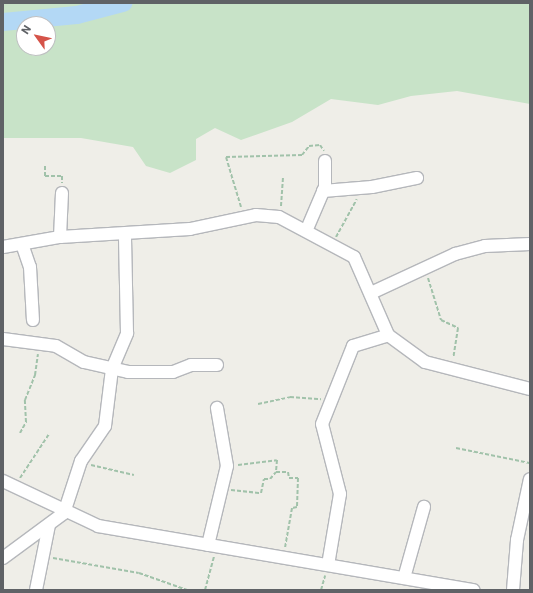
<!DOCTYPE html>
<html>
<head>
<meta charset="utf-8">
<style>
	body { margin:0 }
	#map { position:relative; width:533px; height:593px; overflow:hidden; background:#efeee8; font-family:Roboto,sans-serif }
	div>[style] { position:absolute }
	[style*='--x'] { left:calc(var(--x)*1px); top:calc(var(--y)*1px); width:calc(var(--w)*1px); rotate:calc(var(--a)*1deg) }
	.green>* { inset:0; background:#c8e3c8 }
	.river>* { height:18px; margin:-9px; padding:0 9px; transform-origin:9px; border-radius:9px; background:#b3d8f5 }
	.path>* { height:2px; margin-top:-1px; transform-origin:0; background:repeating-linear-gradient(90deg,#a1c2aa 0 4px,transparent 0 6px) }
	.roads { filter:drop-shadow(1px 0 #b5b7bb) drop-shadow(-1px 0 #b5b7bb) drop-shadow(0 1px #b5b7bb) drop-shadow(0 -1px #b5b7bb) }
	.minor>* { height:12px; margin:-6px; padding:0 6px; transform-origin:6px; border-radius:6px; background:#fff }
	span { translate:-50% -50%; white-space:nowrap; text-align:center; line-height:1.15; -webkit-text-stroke:3px #fff; paint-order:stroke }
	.frame { position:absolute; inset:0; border:4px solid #5f6266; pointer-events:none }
	.north { position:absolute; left:16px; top:16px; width:40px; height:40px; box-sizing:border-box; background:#fff; border:1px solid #bfc0c2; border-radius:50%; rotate:303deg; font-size:11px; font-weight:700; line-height:16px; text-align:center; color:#5f6266 }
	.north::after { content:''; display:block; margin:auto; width:14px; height:18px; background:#d55349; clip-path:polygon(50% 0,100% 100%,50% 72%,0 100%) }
</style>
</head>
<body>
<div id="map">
	<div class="green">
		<div style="clip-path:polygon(evenodd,3px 3px,530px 3px,530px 104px,457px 91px,411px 96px,378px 105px,331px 99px,292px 122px,241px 140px,215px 128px,196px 139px,196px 160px,170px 173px,146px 166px,133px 147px,81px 138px,3px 138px,3px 3px,24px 24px,48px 24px,48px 48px,24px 48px,24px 24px)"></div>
	</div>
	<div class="river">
		<div style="--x:3;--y:22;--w:74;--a:-5.4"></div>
		<div style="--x:77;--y:15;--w:48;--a:-14.6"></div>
	</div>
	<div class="path">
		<div style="--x:45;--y:166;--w:10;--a:90"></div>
		<div style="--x:45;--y:176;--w:17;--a:0"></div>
		<div style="--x:62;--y:176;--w:7;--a:90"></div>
		<div style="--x:281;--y:206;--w:29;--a:-86"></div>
		<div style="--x:241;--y:207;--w:52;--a:-106.7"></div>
		<div style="--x:226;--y:157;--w:76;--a:-1.5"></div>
		<div style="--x:302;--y:155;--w:11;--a:-52"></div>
		<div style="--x:309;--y:146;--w:11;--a:-5"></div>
		<div style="--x:320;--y:145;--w:7;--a:56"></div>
		<div style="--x:336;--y:237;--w:43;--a:-61.1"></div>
		<div style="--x:428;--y:278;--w:44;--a:72.8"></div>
		<div style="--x:441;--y:320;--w:19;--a:25"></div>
		<div style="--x:458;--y:328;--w:30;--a:99"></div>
		<div style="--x:258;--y:404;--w:33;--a:-12"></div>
		<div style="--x:290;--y:397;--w:31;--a:4"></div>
		<div style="--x:20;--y:433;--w:13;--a:-61"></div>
		<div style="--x:26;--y:422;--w:22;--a:-93"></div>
		<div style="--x:25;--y:400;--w:27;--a:-68"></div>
		<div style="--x:35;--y:375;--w:21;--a:-82"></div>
		<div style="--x:456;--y:448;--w:76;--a:11.5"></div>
		<div style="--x:91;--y:465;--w:44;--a:13.1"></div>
		<div style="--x:238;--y:465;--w:39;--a:-7"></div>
		<div style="--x:277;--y:460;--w:12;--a:95"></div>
		<div style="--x:276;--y:472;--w:12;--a:0"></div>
		<div style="--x:288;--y:472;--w:6;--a:81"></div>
		<div style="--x:289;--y:478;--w:9;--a:0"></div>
		<div style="--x:298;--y:478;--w:29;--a:92"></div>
		<div style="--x:297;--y:507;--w:5;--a:169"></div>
		<div style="--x:292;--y:508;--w:40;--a:100"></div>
		<div style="--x:20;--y:478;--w:53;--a:-56.6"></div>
		<div style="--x:231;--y:490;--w:30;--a:6"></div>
		<div style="--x:261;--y:493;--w:14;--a:-78"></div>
		<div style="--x:264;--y:479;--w:6;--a:0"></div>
		<div style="--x:270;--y:479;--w:9;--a:-49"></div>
		<div style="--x:53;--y:558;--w:87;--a:9.9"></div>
		<div style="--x:139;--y:573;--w:51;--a:19.5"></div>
		<div style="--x:205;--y:590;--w:35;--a:-75"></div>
		<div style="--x:321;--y:590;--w:15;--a:-74"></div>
	</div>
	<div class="roads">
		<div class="minor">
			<div style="--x:323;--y:191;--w:49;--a:-4.7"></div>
			<div style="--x:372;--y:187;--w:46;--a:-11.3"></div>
			<div style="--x:307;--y:229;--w:46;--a:-66.8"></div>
			<div style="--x:325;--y:187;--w:26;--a:-90"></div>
			<div style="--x:60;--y:237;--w:44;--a:-87.4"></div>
			<div style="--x:22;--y:244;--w:24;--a:71"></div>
			<div style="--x:30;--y:267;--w:53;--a:86.8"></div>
			<div style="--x:3;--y:247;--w:58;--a:-10"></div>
			<div style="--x:60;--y:237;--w:130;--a:-3.5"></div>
			<div style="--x:190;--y:229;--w:67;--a:-12"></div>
			<div style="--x:256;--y:215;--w:23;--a:5"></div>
			<div style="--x:279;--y:217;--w:85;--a:28.1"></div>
			<div style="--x:354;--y:257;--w:85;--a:66.4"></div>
			<div style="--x:371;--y:293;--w:93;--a:-24.9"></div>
			<div style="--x:455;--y:254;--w:31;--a:-15"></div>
			<div style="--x:485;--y:246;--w:45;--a:-2.5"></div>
			<div style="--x:3;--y:339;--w:53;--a:7.5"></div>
			<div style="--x:56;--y:346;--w:32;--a:30"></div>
			<div style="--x:84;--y:362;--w:45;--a:12.8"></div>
			<div style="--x:128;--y:372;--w:45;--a:0"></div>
			<div style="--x:173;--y:372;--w:19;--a:-21"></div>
			<div style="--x:191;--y:365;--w:26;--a:0"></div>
			<div style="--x:3;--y:481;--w:105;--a:25.3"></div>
			<div style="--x:98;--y:526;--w:381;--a:9.7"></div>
			<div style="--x:208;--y:545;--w:81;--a:-76.5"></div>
			<div style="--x:227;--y:466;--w:59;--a:-99.8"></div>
			<div style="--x:3;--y:558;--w:76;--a:-36.4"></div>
			<div style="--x:64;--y:513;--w:55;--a:-71.9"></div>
			<div style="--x:81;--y:461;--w:42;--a:-55.6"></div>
			<div style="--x:105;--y:426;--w:57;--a:-83"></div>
			<div style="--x:112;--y:369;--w:39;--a:-67"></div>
			<div style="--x:127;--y:333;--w:98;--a:-91.2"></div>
			<div style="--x:328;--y:565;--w:72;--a:-80.4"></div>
			<div style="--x:340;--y:494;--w:72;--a:-104.4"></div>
			<div style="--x:322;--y:424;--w:84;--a:-68.3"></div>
			<div style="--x:353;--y:346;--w:37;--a:-17"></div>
			<div style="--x:388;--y:335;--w:46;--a:36.1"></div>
			<div style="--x:425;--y:362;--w:108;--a:14.4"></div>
			<div style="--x:404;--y:578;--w:74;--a:-74.3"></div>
			<div style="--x:36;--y:590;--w:66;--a:-78.7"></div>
			<div style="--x:513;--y:590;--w:50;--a:-85.4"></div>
			<div style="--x:517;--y:540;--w:62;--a:-78"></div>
		</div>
	</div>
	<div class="frame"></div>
	<div class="north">N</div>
</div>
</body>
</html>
